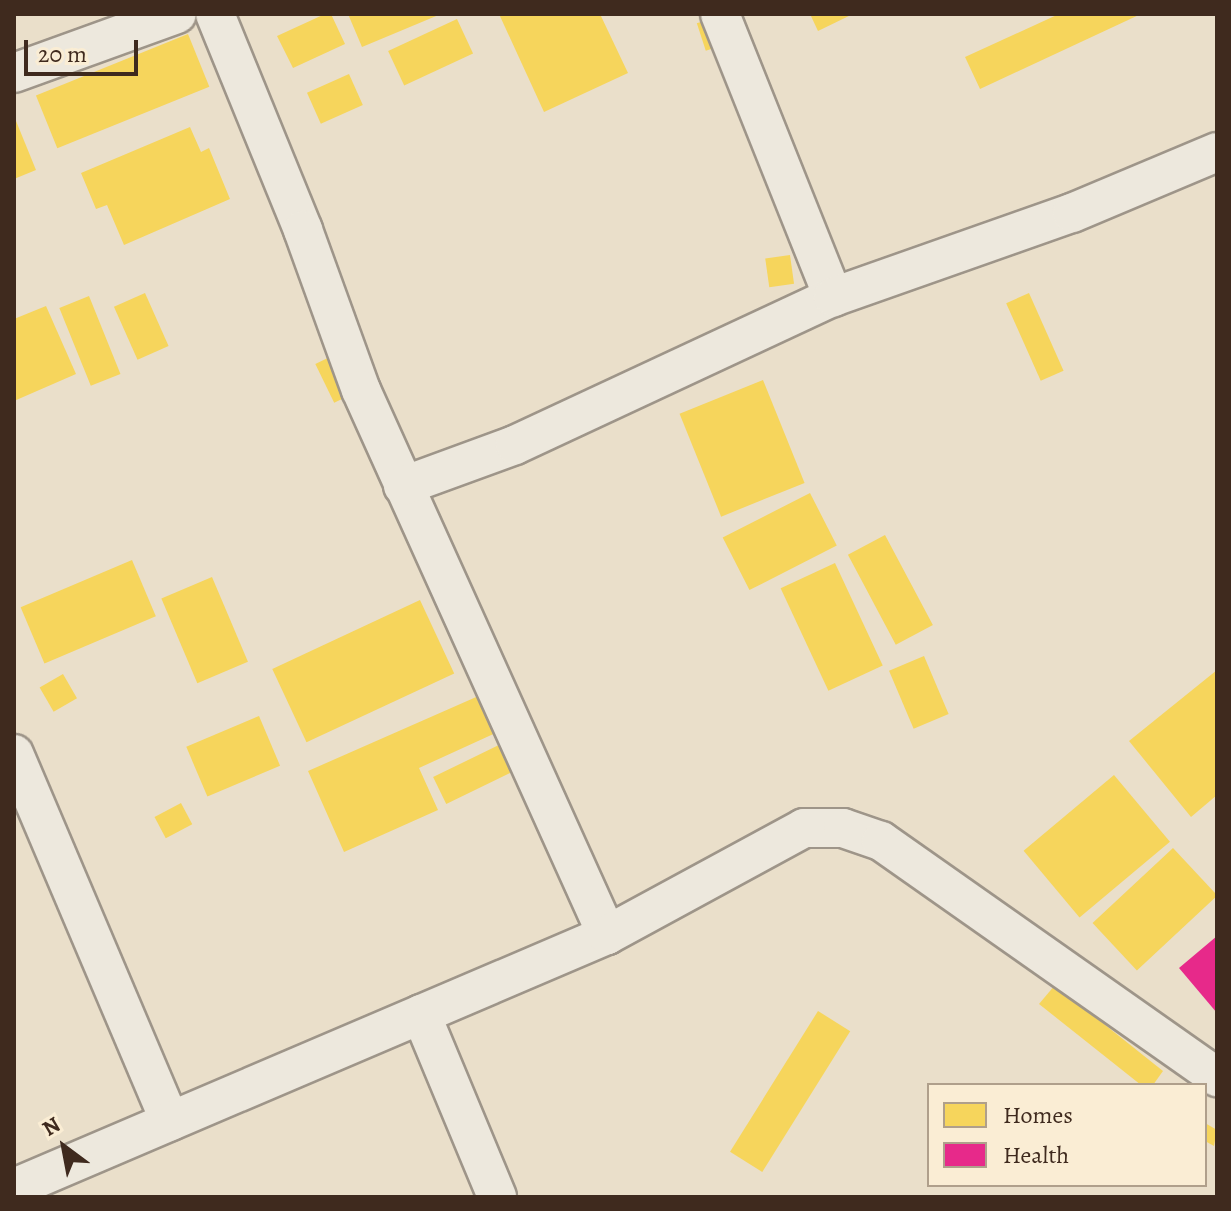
<!DOCTYPE html>
<html>
<head>
<meta charset="utf-8">
<style>
	body { margin:0 }
	#map { position:relative; width:1231px; height:1211px; overflow:hidden; background:#eadfca; font-family:Alegreya,serif }
	div>[style] { position:absolute }
	[style*='--x'] { left:calc(var(--x)*1px); top:calc(var(--y)*1px); width:calc(var(--w)*1px); rotate:calc(var(--a)*1deg) }
	.homes>* { inset:0; background:#f6d55c; transform-origin:0 0 }
	.health>* { inset:0; background:#e7298a }
	.roads { filter:drop-shadow(2px 0 #9e9589) drop-shadow(-2px 0 #9e9589) drop-shadow(0 2px #9e9589) drop-shadow(0 -2px #9e9589) }
	.minor>* { height:38px; margin:-19px; padding:0 19px; transform-origin:19px; border-radius:19px; background:#ede8dd }
	span { translate:-50% -50%; white-space:nowrap; text-align:center; line-height:1.15; -webkit-text-stroke:8px #faedd4; paint-order:stroke }
	.frame { position:absolute; inset:0; border:16px solid #3f2a1e; pointer-events:none }
	.legend { position:absolute; left:927px; top:1083px; width:280px; height:104px; box-sizing:border-box; background:#faedd4; border:2px solid #af9f8b; margin:0; padding:10px 14px; list-style:none; font-size:24px; color:#3f2a1e }
	.legend li { display:flex; align-items:center; gap:16px; height:40px }
	.legend b { width:40px; border:2px solid #af9f8b }
	.north { position:absolute; left:24px; top:1107px; width:80px; height:80px; -webkit-text-stroke:6px #faedd4; paint-order:stroke; rotate:328deg; font-size:22px; font-weight:700; line-height:32px; text-align:center; color:#3f2a1e }
	.north::after { content:''; display:block; margin:auto; width:28px; height:36px; background:#3f2a1e; clip-path:polygon(50% 0,100% 100%,50% 72%,0 100%) }
	.scale { position:absolute; left:24px; top:40px; width:114px; height:36px; box-sizing:border-box; border:4px solid #3f2a1e; border-top:0; padding-left:10px; font-size:24px; line-height:28px; white-space:nowrap; color:#3f2a1e; -webkit-text-stroke:6px #faedd4; paint-order:stroke }
</style>
</head>
<body>
<div id="map">
	<div class="homes">
		<div style="clip-path:polygon(325px 14px,331px 14px,345px 44px,293px 68px,277px 36px)"></div>
		<div style="clip-path:polygon(348px 14px,441px 14px,362px 47px)"></div>
		<div style="clip-path:polygon(499px 14px,600px 14px,628px 73px,544px 112px)"></div>
		<div style="clip-path:polygon(810px 14px,853px 14px,818px 31px)"></div>
		<div style="clip-path:polygon(1059px 14px,1141px 14px,980px 89px,965px 57px)"></div>
		<div style="left:713px;top:18px;width:29px;height:17px;rotate:72deg"></div>
		<div style="left:457px;top:19px;width:38px;height:76px;rotate:65deg"></div>
		<div style="left:188px;top:34px;width:57px;height:164px;rotate:68deg"></div>
		<div style="left:349px;top:74px;width:34px;height:46px;rotate:66deg"></div>
		<div style="clip-path:polygon(14px 116px,36px 170px,14px 179px)"></div>
		<div style="clip-path:polygon(190px 127px,201px 152px,209px 148px,230px 199px,124px 245px,107px 205px,96px 209px,81px 173px)"></div>
		<div style="left:790px;top:255px;width:29px;height:25px;rotate:82deg"></div>
		<div style="left:145px;top:293px;width:58px;height:34px;rotate:66deg"></div>
		<div style="left:1029px;top:293px;width:85px;height:25px;rotate:66deg"></div>
		<div style="left:89px;top:296px;width:84px;height:32px;rotate:68deg"></div>
		<div style="clip-path:polygon(46px 306px,76px 374px,14px 401px,14px 319px)"></div>
		<div style="left:336px;top:354px;width:43px;height:23px;rotate:64deg"></div>
		<div style="left:763px;top:380px;width:111px;height:90px;rotate:68deg"></div>
		<div style="left:810px;top:493px;width:59px;height:98px;rotate:63deg"></div>
		<div style="left:885px;top:535px;width:102px;height:42px;rotate:62deg"></div>
		<div style="left:132px;top:560px;width:61px;height:121px;rotate:67deg"></div>
		<div style="left:835px;top:563px;width:113px;height:60px;rotate:65deg"></div>
		<div style="left:212px;top:577px;width:92px;height:55px;rotate:67deg"></div>
		<div style="left:420px;top:600px;width:81px;height:163px;rotate:65deg"></div>
		<div style="left:924px;top:656px;width:63px;height:38px;rotate:67deg"></div>
		<div style="clip-path:polygon(1217px 670px,1217px 795px,1191px 817px,1129px 741px)"></div>
		<div style="left:63px;top:674px;width:28px;height:27px;rotate:60deg"></div>
		<div style="clip-path:polygon(483px 694px,500px 731px,419px 768px,438px 810px,344px 852px,308px 771px)"></div>
		<div style="left:259px;top:716px;width:54px;height:79px;rotate:67deg"></div>
		<div style="left:505px;top:742px;width:30px;height:80px;rotate:64deg"></div>
		<div style="left:1114px;top:775px;width:87px;height:118px;rotate:50deg"></div>
		<div style="left:181px;top:803px;width:24px;height:30px;rotate:62deg"></div>
		<div style="left:1173px;top:848px;width:65px;height:110px;rotate:47deg"></div>
		<div style="clip-path:polygon(1055px 985px,1163px 1071px,1153px 1085px,1141px 1085px,1039px 1004px)"></div>
		<div style="left:818px;top:1011px;width:38px;height:166px;rotate:32deg"></div>
		<div style="clip-path:polygon(1205px 1123px,1217px 1130px,1214px 1146px,1205px 1141px)"></div>
	</div>
	<div class="health">
		<div style="clip-path:polygon(1217px 936px,1217px 1013px,1179px 968px)"></div>
	</div>
	<div class="roads">
		<div class="minor">
			<div style="--x:215;--y:14;--w:233;--a:67.8"></div>
			<div style="--x:303;--y:230;--w:170;--a:70.1"></div>
			<div style="--x:361;--y:390;--w:598;--a:65.71"></div>
			<div style="--x:720;--y:14;--w:305;--a:68.2"></div>
			<div style="--x:14;--y:73;--w:173;--a:-19.9"></div>
			<div style="--x:403;--y:486;--w:119;--a:-20.1"></div>
			<div style="--x:515;--y:445;--w:351;--a:-25"></div>
			<div style="--x:833;--y:297;--w:253;--a:-19.4"></div>
			<div style="--x:1072;--y:213;--w:157;--a:-22.8"></div>
			<div style="--x:14;--y:754;--w:399;--a:67"></div>
			<div style="--x:421;--y:1014;--w:198;--a:67.4"></div>
			<div style="--x:14;--y:1188;--w:645;--a:-23.11"></div>
			<div style="--x:607;--y:935;--w:224;--a:-28.5"></div>
			<div style="--x:804;--y:828;--w:39;--a:0"></div>
			<div style="--x:843;--y:828;--w:40;--a:18.9"></div>
			<div style="--x:881;--y:841;--w:411;--a:35.1"></div>
		</div>
	</div>
	<div class="frame"></div>
	<ul class="legend">
	<li><b style="height:22px;background:#f6d55c"></b>Homes</li>
	<li><b style="height:22px;background:#e7298a"></b>Health</li>
	</ul>
	<div class="north">N</div>
	<div class="scale">20 m</div>
</div>
</body>
</html>
